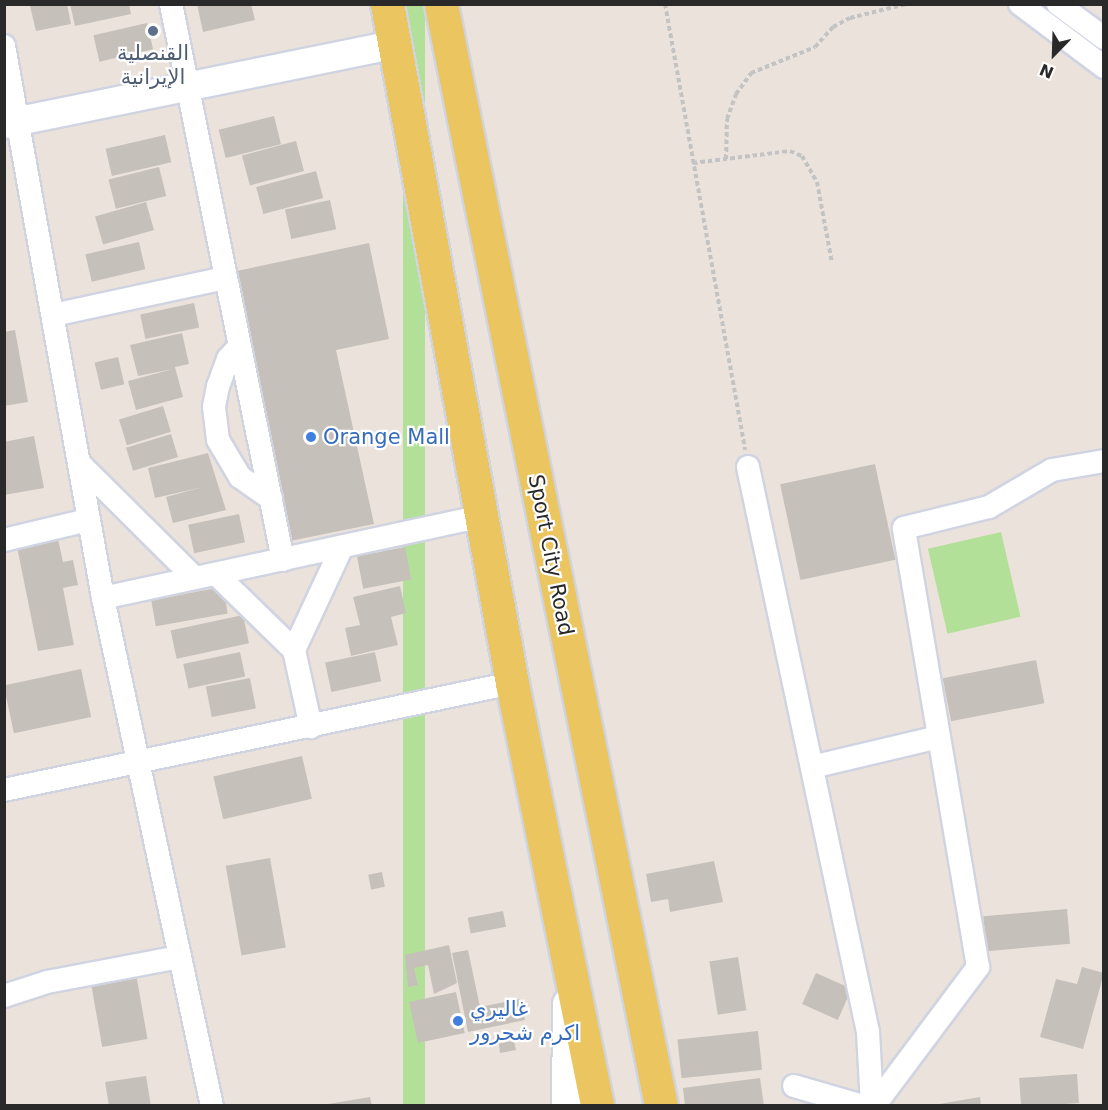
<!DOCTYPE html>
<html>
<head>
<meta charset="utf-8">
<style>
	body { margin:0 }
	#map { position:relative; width:1108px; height:1110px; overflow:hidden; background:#ebe3db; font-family:"DejaVu Sans","Noto Naskh Arabic",sans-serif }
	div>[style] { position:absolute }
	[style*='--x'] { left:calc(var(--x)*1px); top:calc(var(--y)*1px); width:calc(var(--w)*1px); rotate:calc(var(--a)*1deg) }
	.green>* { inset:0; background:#b3e098; transform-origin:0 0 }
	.building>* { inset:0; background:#c6c0ba; transform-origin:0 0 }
	.path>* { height:4px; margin-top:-2px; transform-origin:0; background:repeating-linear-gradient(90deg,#c3c3c3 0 4.5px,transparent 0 7.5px) }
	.roads { filter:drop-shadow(2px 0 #d0d4e1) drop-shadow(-2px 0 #d0d4e1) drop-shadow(0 2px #d0d4e1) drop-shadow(0 -2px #d0d4e1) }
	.minor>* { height:22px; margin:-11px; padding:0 11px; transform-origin:11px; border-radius:11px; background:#fff }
	.tertiary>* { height:28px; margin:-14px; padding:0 14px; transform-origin:14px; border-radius:14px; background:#fff }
	.secondary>* { height:32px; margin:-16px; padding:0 16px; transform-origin:16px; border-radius:16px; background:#fff }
	.primary>* { height:33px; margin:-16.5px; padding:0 16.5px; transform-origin:16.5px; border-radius:16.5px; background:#ebc55f }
	.dots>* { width:16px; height:16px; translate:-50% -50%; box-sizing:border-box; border:3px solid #fff; border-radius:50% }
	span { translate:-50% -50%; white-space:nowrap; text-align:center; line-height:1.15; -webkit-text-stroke:4.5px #fff; paint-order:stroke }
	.service-label { font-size:21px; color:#4e5e75 }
	.shop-label { font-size:21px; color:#366cbe }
	.left { translate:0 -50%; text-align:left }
	.street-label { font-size:21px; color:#292929 }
	.frame { position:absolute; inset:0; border:6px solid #292929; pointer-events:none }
	.north { position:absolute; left:1024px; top:24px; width:60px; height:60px; -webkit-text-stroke:4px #fff; paint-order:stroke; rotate:203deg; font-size:16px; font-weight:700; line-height:24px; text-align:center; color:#292929 }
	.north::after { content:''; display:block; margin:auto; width:21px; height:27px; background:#292929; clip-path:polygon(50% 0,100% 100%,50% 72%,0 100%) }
</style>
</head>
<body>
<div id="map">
	<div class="green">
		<div style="left:403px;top:5px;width:22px;height:1122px"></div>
		<div style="left:1001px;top:532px;width:87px;height:75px;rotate:77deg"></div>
	</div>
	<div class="building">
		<div style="clip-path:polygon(67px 4px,71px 24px,36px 31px,30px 6px)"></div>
		<div style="clip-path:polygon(70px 4px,129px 4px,131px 14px,75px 26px)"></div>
		<div style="clip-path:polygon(197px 4px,251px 4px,255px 20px,203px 32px)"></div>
		<div style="left:147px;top:23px;width:27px;height:55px;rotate:77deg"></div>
		<div style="left:274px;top:116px;width:29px;height:57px;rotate:76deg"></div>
		<div style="left:165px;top:135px;width:28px;height:61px;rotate:77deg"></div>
		<div style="left:296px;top:141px;width:31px;height:56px;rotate:75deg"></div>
		<div style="left:159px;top:167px;width:30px;height:52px;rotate:76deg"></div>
		<div style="left:316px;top:171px;width:28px;height:62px;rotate:75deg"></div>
		<div style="left:330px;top:200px;width:30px;height:46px;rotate:78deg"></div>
		<div style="left:146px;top:202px;width:29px;height:53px;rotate:74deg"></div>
		<div style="left:139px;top:242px;width:28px;height:55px;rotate:77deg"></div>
		<div style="clip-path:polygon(369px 243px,389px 339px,336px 350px,374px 524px,290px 541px,232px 272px)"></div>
		<div style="left:194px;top:303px;width:25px;height:55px;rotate:78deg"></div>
		<div style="clip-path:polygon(15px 330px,28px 402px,4px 406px,4px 332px)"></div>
		<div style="clip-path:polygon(182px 333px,189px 364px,175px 367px,183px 397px,136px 410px,128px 381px,173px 369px,138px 376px,130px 345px)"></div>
		<div style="left:118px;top:357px;width:28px;height:24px;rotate:77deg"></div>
		<div style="left:163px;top:406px;width:27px;height:46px;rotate:73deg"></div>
		<div style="left:171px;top:434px;width:24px;height:47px;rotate:73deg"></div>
		<div style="clip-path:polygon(34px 436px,44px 488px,4px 495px,4px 442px)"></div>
		<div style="clip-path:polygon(208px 453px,226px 510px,173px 523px,166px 497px,203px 487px,155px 498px,148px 468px)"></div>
		<div style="left:875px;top:464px;width:98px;height:97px;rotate:78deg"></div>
		<div style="left:239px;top:514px;width:29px;height:52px;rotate:78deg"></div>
		<div style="clip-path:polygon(58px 539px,63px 562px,73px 560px,78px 585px,63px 588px,74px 645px,38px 651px,17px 547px)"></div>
		<div style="left:405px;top:547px;width:33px;height:49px;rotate:79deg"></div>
		<div style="clip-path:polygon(400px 586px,406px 613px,391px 617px,398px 645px,351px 656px,345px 628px,360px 625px,353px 597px)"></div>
		<div style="left:223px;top:587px;width:27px;height:73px;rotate:80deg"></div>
		<div style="left:243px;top:615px;width:29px;height:74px;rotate:78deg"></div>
		<div style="left:240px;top:652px;width:25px;height:58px;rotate:78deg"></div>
		<div style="left:375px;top:652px;width:30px;height:51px;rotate:78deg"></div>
		<div style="left:1036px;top:660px;width:44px;height:95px;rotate:79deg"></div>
		<div style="left:81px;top:669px;width:49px;height:79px;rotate:78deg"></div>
		<div style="left:250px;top:678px;width:31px;height:45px;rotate:79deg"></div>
		<div style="left:302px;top:756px;width:44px;height:91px;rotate:77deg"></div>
		<div style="left:270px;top:858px;width:91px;height:45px;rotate:80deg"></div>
		<div style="clip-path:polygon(714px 861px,723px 902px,670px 912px,668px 899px,651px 902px,646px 874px)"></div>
		<div style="left:382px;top:872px;width:15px;height:14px;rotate:79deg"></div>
		<div style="left:1067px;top:909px;width:35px;height:84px;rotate:85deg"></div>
		<div style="left:503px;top:911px;width:16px;height:36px;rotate:79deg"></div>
		<div style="clip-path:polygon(449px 945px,457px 983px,434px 994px,428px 965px,414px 968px,418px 985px,408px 987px,405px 955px)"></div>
		<div style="clip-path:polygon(468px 950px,480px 1007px,520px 999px,525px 1020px,468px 1032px,452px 953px)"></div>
		<div style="left:738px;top:957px;width:54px;height:29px;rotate:81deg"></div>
		<div style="clip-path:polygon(1082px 967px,1104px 973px,1083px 1049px,1040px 1037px,1056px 979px,1077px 984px)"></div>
		<div style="left:135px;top:968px;width:72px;height:46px;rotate:80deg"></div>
		<div style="left:816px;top:973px;width:39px;height:34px;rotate:24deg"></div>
		<div style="left:456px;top:992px;width:42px;height:48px;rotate:78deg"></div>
		<div style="left:758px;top:1031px;width:39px;height:81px;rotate:84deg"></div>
		<div style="clip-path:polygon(514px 1041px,516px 1050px,500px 1053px,499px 1043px)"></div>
		<div style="left:1077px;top:1074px;width:29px;height:58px;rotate:86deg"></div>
		<div style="clip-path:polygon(146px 1076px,151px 1106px,109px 1106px,105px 1082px)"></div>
		<div style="clip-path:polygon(760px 1078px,764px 1106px,685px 1106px,683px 1088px)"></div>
		<div style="clip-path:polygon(370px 1097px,372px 1106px,328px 1106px,328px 1104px)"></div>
		<div style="clip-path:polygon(980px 1097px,981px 1106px,939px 1106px,939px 1104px)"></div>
	</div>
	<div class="path">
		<div style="--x:665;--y:4;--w:453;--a:79.8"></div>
		<div style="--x:726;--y:159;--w:40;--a:-88.6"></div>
		<div style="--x:727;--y:119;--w:27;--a:-70"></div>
		<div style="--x:736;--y:94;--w:26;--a:-54"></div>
		<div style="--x:751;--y:73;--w:69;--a:-22.1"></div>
		<div style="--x:815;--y:47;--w:27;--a:-48"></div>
		<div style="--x:833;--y:27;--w:19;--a:-28"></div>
		<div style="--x:850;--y:18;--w:58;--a:-14"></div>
		<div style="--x:693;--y:163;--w:98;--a:-7.1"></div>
		<div style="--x:790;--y:151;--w:13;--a:23"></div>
		<div style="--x:802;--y:156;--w:30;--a:60"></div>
		<div style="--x:817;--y:182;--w:82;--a:79.5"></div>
	</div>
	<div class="roads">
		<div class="minor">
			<div style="--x:171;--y:4;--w:567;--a:78.61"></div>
			<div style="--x:1020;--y:4;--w:105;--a:36.9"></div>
			<div style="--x:1058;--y:4;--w:57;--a:36.5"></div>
			<div style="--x:4;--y:46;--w:561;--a:79.83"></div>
			<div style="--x:103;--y:598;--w:520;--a:77.89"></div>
			<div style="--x:53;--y:315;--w:176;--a:-12.1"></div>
			<div style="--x:239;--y:347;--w:16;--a:133"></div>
			<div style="--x:228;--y:359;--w:29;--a:110"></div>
			<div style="--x:218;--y:386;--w:21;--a:101"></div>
			<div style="--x:214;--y:407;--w:33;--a:83"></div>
			<div style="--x:218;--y:440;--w:43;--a:59.3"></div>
			<div style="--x:240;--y:477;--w:38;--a:35"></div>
			<div style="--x:79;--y:463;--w:163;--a:44.8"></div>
			<div style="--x:748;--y:467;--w:578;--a:78.01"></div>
			<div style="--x:868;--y:1032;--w:74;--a:86.9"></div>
			<div style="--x:4;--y:540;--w:86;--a:-13.4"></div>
			<div style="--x:216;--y:574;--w:109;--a:44.3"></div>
			<div style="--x:294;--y:650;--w:79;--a:77.6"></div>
			<div style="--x:103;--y:598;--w:387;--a:-12.2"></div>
			<div style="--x:294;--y:650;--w:114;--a:-65"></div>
			<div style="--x:812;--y:767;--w:130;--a:-13.3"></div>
			<div style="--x:4;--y:790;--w:519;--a:-11.89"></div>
			<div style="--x:4;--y:996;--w:45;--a:-18"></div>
			<div style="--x:47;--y:982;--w:134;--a:-10.7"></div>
			<div style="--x:794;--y:1086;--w:72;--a:16.2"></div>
			<div style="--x:874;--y:1106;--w:174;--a:-53.2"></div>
			<div style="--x:978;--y:967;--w:445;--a:-99.6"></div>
			<div style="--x:904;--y:528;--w:88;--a:-13.9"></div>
			<div style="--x:989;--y:507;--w:73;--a:-30.4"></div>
			<div style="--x:1052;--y:470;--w:53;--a:-9.8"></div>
		</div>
		<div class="tertiary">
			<div style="--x:4;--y:124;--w:398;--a:-11.5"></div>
		</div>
		<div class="secondary">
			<div style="--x:568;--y:1106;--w:102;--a:-89.4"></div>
		</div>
		<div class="primary">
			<div style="--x:387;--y:4;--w:690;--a:79.57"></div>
			<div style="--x:512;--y:683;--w:431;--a:78.6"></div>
			<div style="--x:441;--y:4;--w:1124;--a:78.71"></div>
		</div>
	</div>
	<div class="dots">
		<div style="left:153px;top:31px;background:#5c6f8a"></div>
		<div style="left:311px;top:437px;background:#3f7fe0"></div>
		<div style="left:458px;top:1021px;background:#3f7fe0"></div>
	</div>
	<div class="service-label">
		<span style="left:153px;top:65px">القنصلية<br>الإيرانية</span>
	</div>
	<div class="shop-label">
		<span class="left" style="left:323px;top:437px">Orange Mall</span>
		<span class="left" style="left:470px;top:1021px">غاليري<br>اكرم شحرور</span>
	</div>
	<div class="street-label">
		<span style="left:551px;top:555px;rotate:79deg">Sport City Road</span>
	</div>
	<div class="frame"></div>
	<div class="north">N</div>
</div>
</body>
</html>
